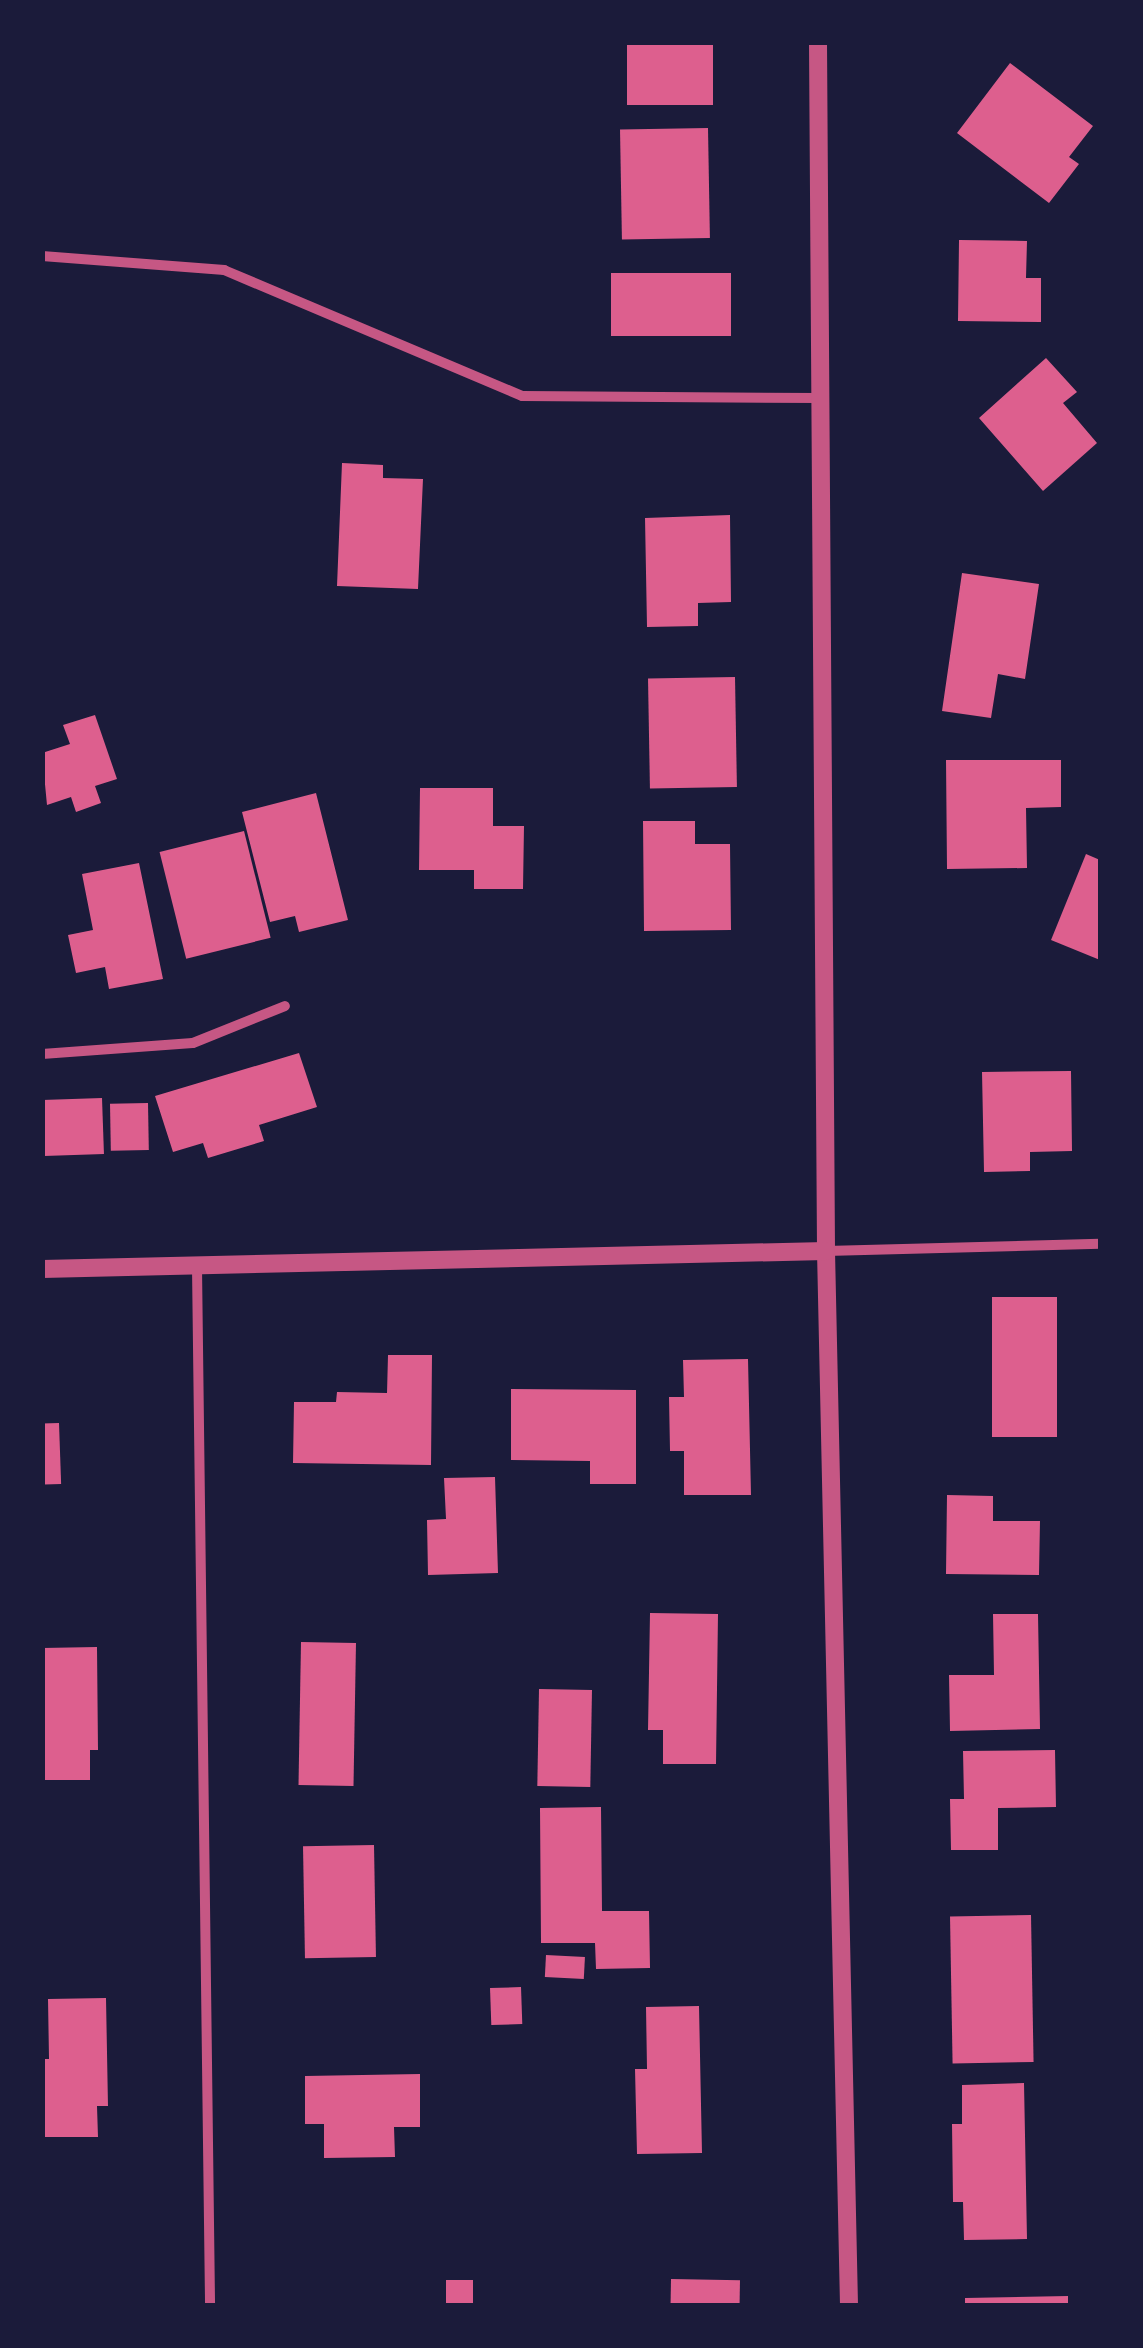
<!DOCTYPE html>
<html>
<head>
<meta charset="utf-8">
<style>
	body { margin:0 }
	#map { position:relative; width:1143px; height:2348px; overflow:hidden; background:#1b1b3a; font-family:"Space Grotesk",sans-serif }
	div>[style] { position:absolute }
	[style*='--x'] { left:calc(var(--x)*1px); top:calc(var(--y)*1px); width:calc(var(--w)*1px); rotate:calc(var(--a)*1deg) }
	.building>* { inset:0; background:#dd5f8e; transform-origin:0 0 }
	.minor>* { height:10px; margin:-5px; padding:0 5px; transform-origin:5px; border-radius:5px; background:#c65784 }
	.tertiary>* { height:18px; margin:-9px; padding:0 9px; transform-origin:9px; border-radius:9px; background:#c65784 }
	span { translate:-50% -50%; white-space:nowrap; text-align:center; line-height:1.15; -webkit-text-stroke:8px #1b1b3a; paint-order:stroke }
	.frame { position:absolute; inset:0; border:45px solid #1b1b3a; pointer-events:none }
</style>
</head>
<body>
<div id="map">
	<div class="building">
		<div style="left:627px;top:42px;width:86px;height:63px"></div>
		<div style="clip-path:polygon(1010px 63px,1093px 126px,1069px 157px,1079px 164px,1049px 203px,957px 133px)"></div>
		<div style="left:708px;top:128px;width:110px;height:88px;rotate:89deg"></div>
		<div style="clip-path:polygon(959px 240px,1027px 241px,1026px 278px,1041px 278px,1041px 322px,958px 321px)"></div>
		<div style="left:611px;top:273px;width:120px;height:63px"></div>
		<div style="clip-path:polygon(1046px 358px,1077px 392px,1063px 403px,1097px 443px,1043px 491px,979px 418px)"></div>
		<div style="clip-path:polygon(342px 463px,383px 465px,383px 478px,423px 479px,418px 589px,337px 586px)"></div>
		<div style="clip-path:polygon(730px 515px,731px 602px,698px 603px,698px 626px,647px 627px,645px 518px)"></div>
		<div style="clip-path:polygon(962px 573px,1039px 584px,1025px 679px,998px 674px,991px 718px,942px 711px)"></div>
		<div style="left:735px;top:677px;width:110px;height:87px;rotate:89deg"></div>
		<div style="clip-path:polygon(95px 715px,117px 779px,95px 786px,101px 803px,76px 812px,71px 797px,47px 805px,42px 753px,70px 744px,63px 725px)"></div>
		<div style="clip-path:polygon(946px 760px,1061px 760px,1061px 807px,1026px 808px,1027px 868px,947px 869px)"></div>
		<div style="clip-path:polygon(420px 788px,493px 788px,493px 826px,524px 826px,523px 889px,474px 889px,474px 870px,419px 870px)"></div>
		<div style="clip-path:polygon(316px 793px,348px 920px,299px 932px,295px 916px,270px 922px,242px 812px)"></div>
		<div style="clip-path:polygon(643px 821px,695px 821px,695px 844px,730px 844px,731px 930px,644px 931px)"></div>
		<div style="left:244px;top:831px;width:110px;height:87px;rotate:76deg"></div>
		<div style="clip-path:polygon(1086px 854px,1100px 860px,1100px 960px,1051px 940px)"></div>
		<div style="clip-path:polygon(139px 863px,163px 979px,109px 989px,105px 967px,76px 973px,68px 935px,93px 930px,82px 874px)"></div>
		<div style="clip-path:polygon(299px 1053px,317px 1107px,259px 1125px,264px 1141px,208px 1158px,203px 1143px,173px 1152px,155px 1096px)"></div>
		<div style="clip-path:polygon(1071px 1071px,1072px 1151px,1030px 1152px,1030px 1171px,984px 1172px,982px 1072px)"></div>
		<div style="left:102px;top:1098px;width:56px;height:60px;rotate:88deg"></div>
		<div style="left:148px;top:1103px;width:47px;height:38px;rotate:89deg"></div>
		<div style="left:992px;top:1297px;width:65px;height:140px"></div>
		<div style="clip-path:polygon(388px 1355px,432px 1355px,431px 1465px,293px 1463px,294px 1402px,336px 1402px,337px 1392px,387px 1393px)"></div>
		<div style="clip-path:polygon(748px 1359px,751px 1495px,684px 1495px,684px 1451px,670px 1451px,669px 1397px,684px 1397px,683px 1360px)"></div>
		<div style="clip-path:polygon(511px 1389px,636px 1390px,636px 1484px,590px 1484px,590px 1461px,511px 1460px)"></div>
		<div style="left:59px;top:1423px;width:61px;height:17px;rotate:88deg"></div>
		<div style="clip-path:polygon(495px 1477px,498px 1573px,428px 1575px,427px 1520px,446px 1519px,444px 1478px)"></div>
		<div style="clip-path:polygon(947px 1495px,993px 1496px,993px 1521px,1040px 1521px,1039px 1575px,946px 1574px)"></div>
		<div style="clip-path:polygon(650px 1613px,718px 1614px,716px 1764px,663px 1764px,663px 1730px,648px 1730px)"></div>
		<div style="clip-path:polygon(993px 1614px,1038px 1614px,1040px 1729px,950px 1731px,949px 1675px,994px 1675px)"></div>
		<div style="left:301px;top:1642px;width:55px;height:143px;rotate:1deg"></div>
		<div style="clip-path:polygon(97px 1647px,98px 1750px,90px 1750px,90px 1780px,42px 1780px,42px 1648px)"></div>
		<div style="left:539px;top:1689px;width:53px;height:97px;rotate:1deg"></div>
		<div style="clip-path:polygon(1055px 1750px,1056px 1807px,998px 1808px,998px 1850px,951px 1850px,950px 1799px,964px 1799px,963px 1751px)"></div>
		<div style="clip-path:polygon(601px 1807px,602px 1911px,649px 1911px,650px 1968px,596px 1969px,595px 1943px,541px 1943px,540px 1808px)"></div>
		<div style="left:374px;top:1845px;width:112px;height:71px;rotate:89deg"></div>
		<div style="left:1031px;top:1915px;width:147px;height:81px;rotate:89deg"></div>
		<div style="left:546px;top:1955px;width:39px;height:22px;rotate:3deg"></div>
		<div style="left:521px;top:1987px;width:37px;height:31px;rotate:88deg"></div>
		<div style="clip-path:polygon(106px 1998px,108px 2106px,97px 2106px,98px 2137px,45px 2137px,42px 2059px,49px 2059px,48px 1999px)"></div>
		<div style="clip-path:polygon(699px 2006px,702px 2153px,637px 2154px,635px 2069px,647px 2069px,646px 2007px)"></div>
		<div style="clip-path:polygon(420px 2074px,420px 2127px,394px 2127px,395px 2157px,324px 2158px,324px 2124px,305px 2124px,305px 2076px)"></div>
		<div style="clip-path:polygon(1024px 2083px,1027px 2239px,964px 2240px,963px 2202px,953px 2202px,952px 2124px,962px 2124px,962px 2085px)"></div>
		<div style="left:671px;top:2279px;width:69px;height:27px;rotate:1deg"></div>
		<div style="left:446px;top:2280px;width:27px;height:26px"></div>
		<div style="clip-path:polygon(1068px 2296px,1068px 2306px,965px 2306px,965px 2298px)"></div>
	</div>
	<div class="minor">
		<div style="--x:42;--y:256;--w:183;--a:4.4"></div>
		<div style="--x:224;--y:270;--w:324;--a:22.9"></div>
		<div style="--x:522;--y:396;--w:297;--a:0.4"></div>
		<div style="--x:42;--y:1054;--w:151;--a:-4.2"></div>
		<div style="--x:193;--y:1043;--w:99;--a:-21.9"></div>
		<div style="--x:826;--y:1251;--w:274;--a:-1.5"></div>
		<div style="--x:197;--y:1267;--w:1039;--a:89.28"></div>
	</div>
	<div class="tertiary">
		<div style="--x:818;--y:42;--w:1209;--a:89.62"></div>
		<div style="--x:826;--y:1251;--w:1055;--a:88.75"></div>
		<div style="--x:42;--y:1269;--w:784;--a:-1.32"></div>
	</div>
	<div class="frame"></div>
</div>
</body>
</html>
